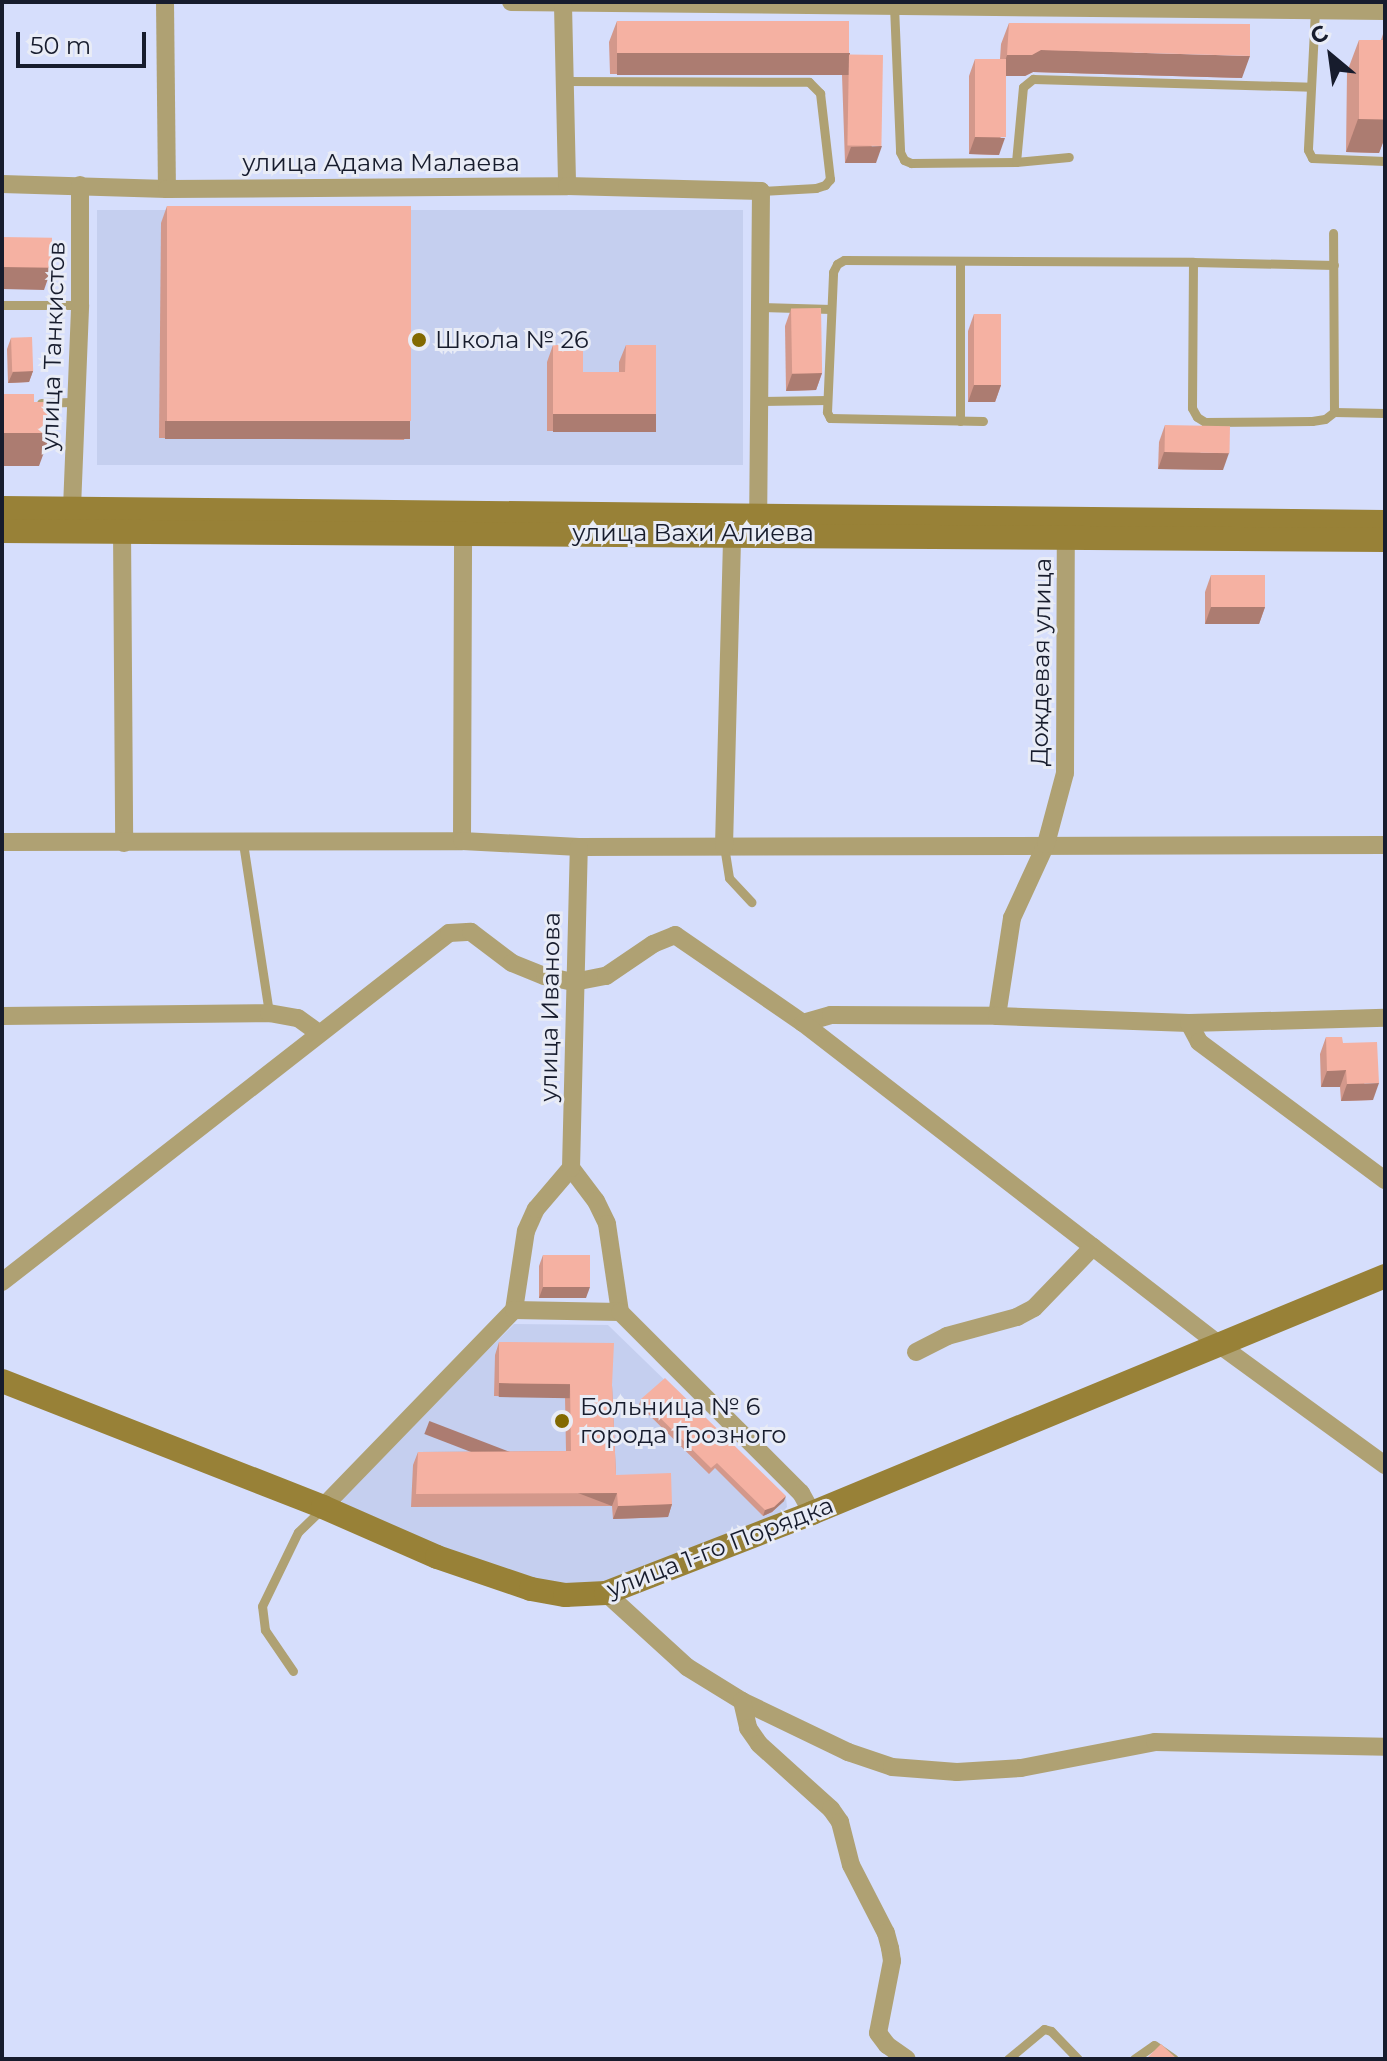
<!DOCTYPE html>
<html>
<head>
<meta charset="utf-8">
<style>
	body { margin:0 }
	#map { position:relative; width:1387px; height:2061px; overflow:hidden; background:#d6defc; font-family:Montserrat,sans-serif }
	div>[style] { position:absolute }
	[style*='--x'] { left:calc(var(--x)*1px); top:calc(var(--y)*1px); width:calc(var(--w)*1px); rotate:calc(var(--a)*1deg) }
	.built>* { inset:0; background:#c5cfef; transform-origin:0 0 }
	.lane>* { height:9px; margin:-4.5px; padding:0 4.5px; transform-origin:4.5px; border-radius:4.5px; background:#afa173 }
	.street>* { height:18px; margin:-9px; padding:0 9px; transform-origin:9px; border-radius:9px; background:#afa173 }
	.secondary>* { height:24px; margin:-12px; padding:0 12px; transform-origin:12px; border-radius:12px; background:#988137 }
	.wall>* { inset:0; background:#d3988b }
	.shaded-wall>* { inset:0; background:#ac7c71; transform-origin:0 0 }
	.building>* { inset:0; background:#f5b1a2; transform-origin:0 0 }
	.dots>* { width:22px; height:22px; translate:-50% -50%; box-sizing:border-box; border:4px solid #e9ecf6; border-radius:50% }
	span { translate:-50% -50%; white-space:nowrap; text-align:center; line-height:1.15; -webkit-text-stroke:6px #e9ecf6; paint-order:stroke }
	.street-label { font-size:24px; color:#171c2d }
	.poi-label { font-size:24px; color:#171c2d }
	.left { translate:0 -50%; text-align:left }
	.frame { position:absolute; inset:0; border:4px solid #171c2d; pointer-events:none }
	.north { position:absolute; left:1291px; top:16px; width:80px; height:80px; -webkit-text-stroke:6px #e9ecf6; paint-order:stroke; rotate:331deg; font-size:22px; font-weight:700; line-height:32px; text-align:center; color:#171c2d }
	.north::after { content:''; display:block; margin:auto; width:28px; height:36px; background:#171c2d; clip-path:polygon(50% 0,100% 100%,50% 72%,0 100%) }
	.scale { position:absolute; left:16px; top:32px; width:130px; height:36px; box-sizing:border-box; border:4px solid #171c2d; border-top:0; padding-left:10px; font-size:24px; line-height:28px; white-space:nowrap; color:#171c2d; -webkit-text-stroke:6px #e9ecf6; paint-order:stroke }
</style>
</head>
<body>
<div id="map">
	<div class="built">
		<div style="left:97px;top:210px;width:646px;height:255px"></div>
		<div style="clip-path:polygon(514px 1324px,608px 1325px,786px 1498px,787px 1507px,779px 1516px,649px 1569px,580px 1590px,538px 1584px,342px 1508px,342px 1497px,351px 1485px)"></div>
	</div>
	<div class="lane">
		<div style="--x:894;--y:6;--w:146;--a:87.6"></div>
		<div style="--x:900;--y:152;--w:9;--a:63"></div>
		<div style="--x:904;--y:160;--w:8;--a:23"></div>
		<div style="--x:911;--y:163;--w:105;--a:-0.5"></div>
		<div style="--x:1016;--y:162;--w:53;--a:-5.4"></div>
		<div style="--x:1315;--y:10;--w:140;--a:92.9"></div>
		<div style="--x:1308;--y:150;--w:9;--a:63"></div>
		<div style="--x:1312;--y:158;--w:73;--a:2.4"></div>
		<div style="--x:565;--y:81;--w:244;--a:0.2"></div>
		<div style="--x:809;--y:82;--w:16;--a:45"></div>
		<div style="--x:820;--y:93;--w:87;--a:83.4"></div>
		<div style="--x:830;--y:179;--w:8;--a:130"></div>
		<div style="--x:825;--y:185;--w:9;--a:162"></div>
		<div style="--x:816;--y:188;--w:55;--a:176.9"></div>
		<div style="--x:1016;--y:162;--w:75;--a:-84.7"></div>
		<div style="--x:1023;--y:87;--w:13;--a:-39"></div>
		<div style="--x:1033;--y:79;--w:278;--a:1.6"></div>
		<div style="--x:1193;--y:262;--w:141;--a:1.2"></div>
		<div style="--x:2;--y:305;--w:78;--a:0"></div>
		<div style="--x:759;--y:307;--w:72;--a:1.6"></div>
		<div style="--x:759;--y:401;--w:68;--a:-0.8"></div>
		<div style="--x:41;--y:403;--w:36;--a:-2"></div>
		<div style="--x:1334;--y:412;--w:51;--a:1.1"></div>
		<div style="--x:960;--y:421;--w:160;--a:-90"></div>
		<div style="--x:983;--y:421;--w:153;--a:-178.9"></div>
		<div style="--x:830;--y:418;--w:7;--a:-117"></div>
		<div style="--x:827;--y:412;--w:140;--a:-87.5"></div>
		<div style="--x:833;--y:272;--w:9;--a:-63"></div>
		<div style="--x:837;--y:264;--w:8;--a:-30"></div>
		<div style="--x:844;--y:260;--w:349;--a:0.3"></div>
		<div style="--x:1193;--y:262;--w:146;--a:90.4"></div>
		<div style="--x:1192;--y:408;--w:10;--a:61"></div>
		<div style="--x:1197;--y:417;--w:9;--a:32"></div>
		<div style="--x:1205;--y:422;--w:107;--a:-0.5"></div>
		<div style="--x:1312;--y:421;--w:13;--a:-9"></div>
		<div style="--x:1325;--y:419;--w:11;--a:-38"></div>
		<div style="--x:1334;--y:412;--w:179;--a:-90.3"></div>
		<div style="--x:243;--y:843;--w:172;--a:81.3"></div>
		<div style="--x:724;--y:846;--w:32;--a:81"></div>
		<div style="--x:729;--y:878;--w:33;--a:47"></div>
		<div style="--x:293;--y:1671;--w:50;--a:-124.3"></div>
		<div style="--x:265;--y:1630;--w:24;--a:-97"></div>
		<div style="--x:262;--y:1606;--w:82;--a:-64.1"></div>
		<div style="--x:298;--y:1532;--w:32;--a:-44"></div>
		<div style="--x:1008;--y:2059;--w:47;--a:-39.8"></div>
		<div style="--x:1044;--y:2029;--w:7;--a:16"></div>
		<div style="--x:1051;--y:2031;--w:39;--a:46"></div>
		<div style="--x:1134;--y:2059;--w:24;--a:-35"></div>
		<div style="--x:1154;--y:2045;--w:24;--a:35"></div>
	</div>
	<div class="street">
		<div style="--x:165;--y:2;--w:187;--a:89.4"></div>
		<div style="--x:511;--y:2;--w:874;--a:0.59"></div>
		<div style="--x:563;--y:5;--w:181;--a:88.7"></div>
		<div style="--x:2;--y:184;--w:165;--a:1.7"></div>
		<div style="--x:167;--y:189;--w:400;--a:-0.4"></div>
		<div style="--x:567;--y:186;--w:194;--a:1.5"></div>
		<div style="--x:761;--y:191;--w:324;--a:90.5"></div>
		<div style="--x:72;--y:508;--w:203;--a:-87.7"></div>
		<div style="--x:80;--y:305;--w:120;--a:-90"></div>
		<div style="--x:122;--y:529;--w:314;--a:89.6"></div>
		<div style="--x:462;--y:841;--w:310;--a:-89.8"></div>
		<div style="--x:2;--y:842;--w:460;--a:-0.1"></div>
		<div style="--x:462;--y:841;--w:117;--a:2.9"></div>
		<div style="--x:579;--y:847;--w:806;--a:-0.14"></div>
		<div style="--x:724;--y:846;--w:312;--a:-88.5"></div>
		<div style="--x:2;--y:1016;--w:267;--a:-0.6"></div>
		<div style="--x:269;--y:1013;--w:29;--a:10"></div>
		<div style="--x:298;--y:1018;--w:26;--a:36"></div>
		<div style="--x:997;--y:1016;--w:99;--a:-81.3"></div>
		<div style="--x:1012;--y:918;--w:81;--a:-65.3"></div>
		<div style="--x:1046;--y:844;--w:73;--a:-75"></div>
		<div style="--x:1065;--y:773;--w:236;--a:-89.8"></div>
		<div style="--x:803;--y:1023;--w:29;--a:-16"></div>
		<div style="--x:831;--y:1015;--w:166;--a:0.3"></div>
		<div style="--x:997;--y:1016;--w:192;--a:2.1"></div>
		<div style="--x:1189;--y:1023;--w:196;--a:-1.5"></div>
		<div style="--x:1189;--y:1023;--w:21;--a:62"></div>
		<div style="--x:1199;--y:1042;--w:232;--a:36.6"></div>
		<div style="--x:571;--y:1168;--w:41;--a:52.9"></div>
		<div style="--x:596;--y:1201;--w:25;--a:64"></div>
		<div style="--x:607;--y:1224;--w:89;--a:81.6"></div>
		<div style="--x:2;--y:1282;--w:567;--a:-37.98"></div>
		<div style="--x:449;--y:933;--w:22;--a:-3"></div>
		<div style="--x:471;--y:932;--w:51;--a:37.1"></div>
		<div style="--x:512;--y:963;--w:35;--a:22"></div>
		<div style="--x:545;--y:976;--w:30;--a:12"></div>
		<div style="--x:574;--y:982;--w:33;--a:-11"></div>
		<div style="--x:606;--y:976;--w:57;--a:-34.2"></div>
		<div style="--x:653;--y:944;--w:24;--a:-22"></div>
		<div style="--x:675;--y:935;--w:155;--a:34.5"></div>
		<div style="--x:803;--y:1023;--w:528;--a:37.69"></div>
		<div style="--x:1221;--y:1346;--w:203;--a:36"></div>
		<div style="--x:514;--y:1310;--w:80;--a:-81.4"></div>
		<div style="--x:526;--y:1231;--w:24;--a:-66"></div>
		<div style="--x:536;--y:1209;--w:54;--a:-49.5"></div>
		<div style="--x:571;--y:1168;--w:321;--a:-88.6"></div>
		<div style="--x:916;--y:1352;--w:35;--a:-27"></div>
		<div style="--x:947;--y:1336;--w:73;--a:-15.2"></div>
		<div style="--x:1017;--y:1317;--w:19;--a:-28"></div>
		<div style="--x:1034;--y:1308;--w:85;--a:-46"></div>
		<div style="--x:323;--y:1507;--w:274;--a:-45.9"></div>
		<div style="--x:514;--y:1310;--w:106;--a:1.1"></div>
		<div style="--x:620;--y:1312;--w:256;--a:45"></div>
		<div style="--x:801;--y:1493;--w:23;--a:61"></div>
		<div style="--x:606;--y:1593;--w:110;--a:42.4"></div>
		<div style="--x:687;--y:1667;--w:65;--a:31.7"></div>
		<div style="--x:742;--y:1701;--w:118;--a:25.7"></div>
		<div style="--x:848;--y:1752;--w:46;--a:18.8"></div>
		<div style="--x:892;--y:1767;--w:65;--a:4.4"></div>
		<div style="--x:957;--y:1772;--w:64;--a:-3.6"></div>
		<div style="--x:1021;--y:1768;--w:136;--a:-11"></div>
		<div style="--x:1155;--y:1742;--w:230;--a:1.2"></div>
		<div style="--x:742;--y:1701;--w:28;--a:77"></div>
		<div style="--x:748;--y:1728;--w:19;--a:55"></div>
		<div style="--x:759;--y:1744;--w:97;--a:42.1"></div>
		<div style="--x:831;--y:1809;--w:16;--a:55"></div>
		<div style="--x:840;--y:1822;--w:44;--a:75.7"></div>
		<div style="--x:851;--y:1865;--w:76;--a:62.8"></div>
		<div style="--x:886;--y:1933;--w:16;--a:75"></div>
		<div style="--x:890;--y:1948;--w:13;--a:81"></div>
		<div style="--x:892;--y:1961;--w:73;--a:101"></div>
		<div style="--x:878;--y:2033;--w:15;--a:53"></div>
		<div style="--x:887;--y:2045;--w:24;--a:35"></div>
	</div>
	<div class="secondary">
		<div style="--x:2;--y:508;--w:1383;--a:0.58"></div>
		<div style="--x:2;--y:531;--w:1383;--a:0.37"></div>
		<div style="--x:2;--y:1381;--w:345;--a:21.4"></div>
		<div style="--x:323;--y:1507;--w:124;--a:23.7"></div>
		<div style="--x:437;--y:1557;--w:99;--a:18.8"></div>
		<div style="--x:531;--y:1589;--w:35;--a:10"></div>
		<div style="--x:565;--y:1595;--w:41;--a:-2.8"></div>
		<div style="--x:606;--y:1593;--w:221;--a:-21.2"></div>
		<div style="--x:812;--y:1513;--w:620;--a:-22.47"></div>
	</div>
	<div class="wall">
		<div style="clip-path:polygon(617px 21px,849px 58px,876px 163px,845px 163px,842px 75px,610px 74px,609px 42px)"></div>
		<div style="clip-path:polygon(1009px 23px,1242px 78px,1033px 72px,1025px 76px,1006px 76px,999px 155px,969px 154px,969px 76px,975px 59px,1000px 59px,1001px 44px)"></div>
		<div style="clip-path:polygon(1385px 28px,1385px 137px,1379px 153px,1346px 152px,1347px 72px,1359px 40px,1381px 40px)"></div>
		<div style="clip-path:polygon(167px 206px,410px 423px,404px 440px,159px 438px,161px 223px)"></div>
		<div style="clip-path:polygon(791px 309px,822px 373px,816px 390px,786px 391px,785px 326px)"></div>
		<div style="clip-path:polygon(974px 314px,1001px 385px,995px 402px,968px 402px,968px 331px)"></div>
		<div style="clip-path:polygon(11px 338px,33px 371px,29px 382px,8px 383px,7px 349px)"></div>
		<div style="clip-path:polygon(553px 345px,583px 372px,619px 372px,619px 362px,626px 345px,650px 431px,547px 431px,547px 362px)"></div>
		<div style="clip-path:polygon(1165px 425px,1223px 470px,1158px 469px,1159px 442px)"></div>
		<div style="clip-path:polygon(1211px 575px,1265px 607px,1259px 624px,1205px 624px,1205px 592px)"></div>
		<div style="clip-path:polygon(1326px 1037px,1343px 1043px,1373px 1100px,1341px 1101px,1340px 1087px,1321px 1087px,1320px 1054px)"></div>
		<div style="clip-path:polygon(543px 1255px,586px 1298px,539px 1298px,539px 1266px)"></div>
		<div style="clip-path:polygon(499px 1342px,612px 1385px,616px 1475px,672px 1504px,668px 1517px,613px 1519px,612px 1506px,411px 1507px,413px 1465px,418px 1452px,566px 1451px,565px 1397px,494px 1396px,495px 1355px)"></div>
		<div style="clip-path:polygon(641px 1399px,784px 1501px,772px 1512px,763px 1516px,715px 1468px,709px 1474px,639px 1405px)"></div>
	</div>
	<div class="shaded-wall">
		<div style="clip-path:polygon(1041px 50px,1250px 56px,1242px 78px,1033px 72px,1025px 76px,1000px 76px,1007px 55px)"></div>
		<div style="left:617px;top:53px;width:233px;height:22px"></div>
		<div style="clip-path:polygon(1358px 119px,1385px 120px,1385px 137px,1379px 153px,1346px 152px)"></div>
		<div style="clip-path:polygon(975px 137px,1005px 138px,999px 155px,969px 154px)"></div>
		<div style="clip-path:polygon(882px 146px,876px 163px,845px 163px,851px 147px)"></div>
		<div style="clip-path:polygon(2px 267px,52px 267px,44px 290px,2px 289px)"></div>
		<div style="clip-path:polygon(33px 371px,29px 382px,8px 383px,13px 372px)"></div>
		<div style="clip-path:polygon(822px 373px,816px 390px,786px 391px,792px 374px)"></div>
		<div style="clip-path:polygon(974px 385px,1001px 385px,995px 402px,968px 402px)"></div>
		<div style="left:553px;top:414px;width:103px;height:18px"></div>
		<div style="left:165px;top:421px;width:245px;height:18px"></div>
		<div style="clip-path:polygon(2px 433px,51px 433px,39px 466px,2px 466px)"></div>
		<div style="clip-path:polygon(1164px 452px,1229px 453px,1223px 470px,1158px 469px)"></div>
		<div style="clip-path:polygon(1211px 607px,1265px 607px,1259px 624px,1205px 624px)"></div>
		<div style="clip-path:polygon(1346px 1070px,1340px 1087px,1321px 1087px,1327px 1071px)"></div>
		<div style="clip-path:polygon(1379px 1083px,1373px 1100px,1341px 1101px,1347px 1084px)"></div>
		<div style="clip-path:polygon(543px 1287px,590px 1287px,586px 1298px,539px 1298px)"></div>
		<div style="left:499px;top:1383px;width:71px;height:14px;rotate:1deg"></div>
		<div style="left:617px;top:1493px;width:14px;height:201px;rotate:111deg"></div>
		<div style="clip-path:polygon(786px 1496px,784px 1501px,772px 1512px,763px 1516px,765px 1510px)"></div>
		<div style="clip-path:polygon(672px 1504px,668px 1517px,613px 1519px,618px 1506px)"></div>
	</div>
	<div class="building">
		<div style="left:617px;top:21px;width:232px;height:32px"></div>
		<div style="clip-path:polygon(1009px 23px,1250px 24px,1250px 56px,1041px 50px,1032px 55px,1007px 55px)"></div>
		<div style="left:1359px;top:40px;width:26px;height:79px"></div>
		<div style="left:883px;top:55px;width:91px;height:34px;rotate:91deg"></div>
		<div style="left:975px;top:59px;width:31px;height:78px"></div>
		<div style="left:167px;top:206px;width:244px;height:215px"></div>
		<div style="left:2px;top:237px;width:50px;height:30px;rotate:1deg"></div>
		<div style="left:821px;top:308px;width:65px;height:30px;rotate:89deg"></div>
		<div style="left:974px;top:314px;width:27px;height:71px"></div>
		<div style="left:32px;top:337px;width:34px;height:21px;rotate:88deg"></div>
		<div style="clip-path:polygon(553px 345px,583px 345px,583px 372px,625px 372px,626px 345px,656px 345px,656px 414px,553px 414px)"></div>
		<div style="clip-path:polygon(2px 394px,34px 394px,34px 402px,52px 402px,51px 433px,2px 433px)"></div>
		<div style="left:1165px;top:425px;width:65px;height:27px;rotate:1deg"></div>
		<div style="left:1211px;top:575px;width:54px;height:32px"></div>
		<div style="clip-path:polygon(1326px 1037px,1342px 1037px,1343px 1043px,1377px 1042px,1379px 1083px,1347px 1084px,1346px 1070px,1327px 1071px)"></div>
		<div style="left:543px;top:1255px;width:47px;height:32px"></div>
		<div style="clip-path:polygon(499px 1342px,614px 1343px,612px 1385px,616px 1475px,671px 1473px,672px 1504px,618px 1506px,617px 1493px,416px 1494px,418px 1452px,571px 1451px,570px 1384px,499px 1383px)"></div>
		<div style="clip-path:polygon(665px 1378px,786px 1496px,774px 1507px,765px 1510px,717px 1463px,711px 1468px,641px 1399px)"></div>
		<div style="clip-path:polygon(1161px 2044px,1177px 2059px,1146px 2059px)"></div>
	</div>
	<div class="dots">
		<div style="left:419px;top:340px;background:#826901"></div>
		<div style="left:562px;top:1421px;background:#826901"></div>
	</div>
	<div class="street-label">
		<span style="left:381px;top:163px">улица Адама Малаева</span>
		<span style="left:53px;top:346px;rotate:-88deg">улица Танкистов</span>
		<span style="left:693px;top:533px">улица Вахи Алиева</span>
		<span style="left:1041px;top:662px;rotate:-89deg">Дождевая улица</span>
		<span style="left:550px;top:1007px;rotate:-89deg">улица Иванова</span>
		<span style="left:720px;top:1547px;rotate:-21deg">улица 1-го Порядка</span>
	</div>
	<div class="poi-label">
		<span class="left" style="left:435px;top:340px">Школа № 26</span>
		<span class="left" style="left:580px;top:1421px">Больница № 6<br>города Грозного</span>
	</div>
	<div class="frame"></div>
	<div class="north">С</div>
	<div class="scale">50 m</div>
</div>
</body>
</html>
